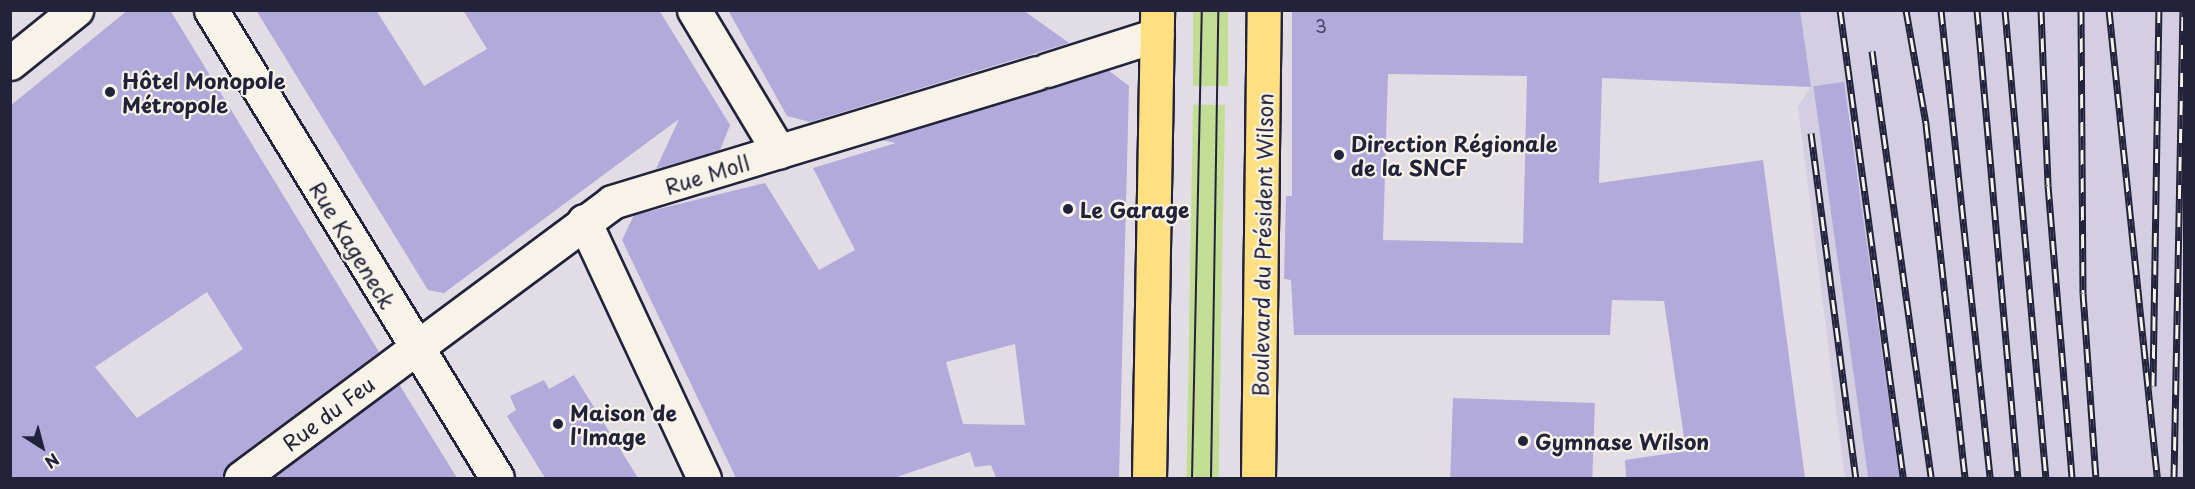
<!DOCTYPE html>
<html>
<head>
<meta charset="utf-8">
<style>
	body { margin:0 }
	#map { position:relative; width:2195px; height:489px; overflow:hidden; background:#e2dde4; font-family:"Playpen Sans",sans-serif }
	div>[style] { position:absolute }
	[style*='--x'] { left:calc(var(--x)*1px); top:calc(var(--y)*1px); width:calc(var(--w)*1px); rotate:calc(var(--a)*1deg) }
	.built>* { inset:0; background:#d3cee1 }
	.green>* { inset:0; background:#c2de95; transform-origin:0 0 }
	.building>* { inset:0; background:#b1aadb; transform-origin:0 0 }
	.roads { filter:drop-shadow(2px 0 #22223b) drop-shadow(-2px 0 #22223b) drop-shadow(0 2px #22223b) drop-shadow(0 -2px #22223b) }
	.minor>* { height:33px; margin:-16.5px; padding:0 16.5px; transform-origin:16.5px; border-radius:16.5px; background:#f7f3e8 }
	.major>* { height:33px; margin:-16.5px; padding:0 16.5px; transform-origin:16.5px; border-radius:16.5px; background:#ffdf80 }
	.tram>* { height:1.5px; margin:-0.75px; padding:0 0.75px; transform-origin:0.75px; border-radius:0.75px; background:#22223b }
	.rail>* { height:7px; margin-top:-3.5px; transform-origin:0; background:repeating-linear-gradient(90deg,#f7f3e8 0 14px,#22223b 0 28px); box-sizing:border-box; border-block:2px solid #22223b }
	.dots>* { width:16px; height:16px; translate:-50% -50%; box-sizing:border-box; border:3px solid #f7f3e8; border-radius:50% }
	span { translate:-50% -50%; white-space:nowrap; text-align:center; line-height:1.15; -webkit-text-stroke:4.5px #f7f3e8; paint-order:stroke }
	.number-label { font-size:18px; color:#464463 }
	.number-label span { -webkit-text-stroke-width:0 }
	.poi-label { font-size:21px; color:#22223b; font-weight:700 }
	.left { translate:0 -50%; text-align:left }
	.street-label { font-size:21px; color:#22223b }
	.frame { position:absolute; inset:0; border:12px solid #22223b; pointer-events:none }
	.north { position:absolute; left:12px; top:417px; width:60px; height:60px; -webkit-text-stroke:4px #f7f3e8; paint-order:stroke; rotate:144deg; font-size:16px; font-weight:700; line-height:24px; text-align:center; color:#22223b }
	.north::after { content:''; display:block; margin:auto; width:21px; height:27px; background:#22223b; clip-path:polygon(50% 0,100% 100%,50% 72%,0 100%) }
</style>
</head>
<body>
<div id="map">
	<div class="built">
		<div style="clip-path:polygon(1800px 11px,2184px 11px,2184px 478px,1845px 478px,1798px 107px,1811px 86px)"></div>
	</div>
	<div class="green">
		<div style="left:1193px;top:11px;width:35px;height:75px"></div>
		<div style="left:1225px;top:105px;width:373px;height:32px;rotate:91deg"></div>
	</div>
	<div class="building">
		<div style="clip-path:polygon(evenodd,128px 10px,170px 10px,379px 352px,230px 463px,223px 478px,10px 478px,10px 106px,128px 10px,207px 292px,243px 349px,137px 418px,95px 367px,207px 292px)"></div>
		<div style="clip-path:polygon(256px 10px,376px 10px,424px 86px,487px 49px,463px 10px,659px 10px,730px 125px,720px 150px,656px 169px,679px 119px,444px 293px,428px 290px)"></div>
		<div style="clip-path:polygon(728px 10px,1023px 10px,1069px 43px,810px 122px,787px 116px)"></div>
		<div style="clip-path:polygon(evenodd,1292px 10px,1800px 10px,1811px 87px,1602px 78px,1599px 183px,1763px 160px,1805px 478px,1626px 478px,1625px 460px,1686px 451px,1664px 301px,1612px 300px,1610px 335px,1294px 335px,1291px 280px,1284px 279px,1286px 196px,1292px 196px,1292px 10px,1388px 74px,1527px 76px,1523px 243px,1383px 240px,1388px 74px)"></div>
		<div style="clip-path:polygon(evenodd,1108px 70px,1129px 86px,1119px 478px,996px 478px,991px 465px,975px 467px,970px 452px,894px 478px,736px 478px,622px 240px,634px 215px,765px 183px,819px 270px,855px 250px,813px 168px,896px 143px,881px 140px,1108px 70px,1015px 344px,1025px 425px,963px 424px,946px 362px,1015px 344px)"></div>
		<div style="left:1844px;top:82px;width:400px;height:31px;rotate:82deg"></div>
		<div style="clip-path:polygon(574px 375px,638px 478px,545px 478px,507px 416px,516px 410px,510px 396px,544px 380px,549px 389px)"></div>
		<div style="clip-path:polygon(399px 384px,457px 478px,272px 478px)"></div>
		<div style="left:1453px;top:398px;width:142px;height:80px;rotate:2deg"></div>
	</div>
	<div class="roads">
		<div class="minor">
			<div style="--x:211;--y:10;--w:548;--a:58.57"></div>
			<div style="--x:694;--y:10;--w:165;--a:59.1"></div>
			<div style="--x:10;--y:63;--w:85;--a:-38.8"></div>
			<div style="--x:1047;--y:70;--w:115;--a:-17.7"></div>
			<div style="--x:584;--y:221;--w:284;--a:65"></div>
			<div style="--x:241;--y:478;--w:462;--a:-36.6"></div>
			<div style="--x:612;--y:202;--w:443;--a:-16.9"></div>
		</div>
		<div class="major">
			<div style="--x:1149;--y:478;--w:468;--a:-89"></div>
			<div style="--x:1258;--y:478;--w:468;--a:-89.3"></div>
		</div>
	</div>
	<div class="tram">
		<div style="--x:1192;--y:478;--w:468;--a:-88.8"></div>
		<div style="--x:1211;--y:478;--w:468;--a:-89.1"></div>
	</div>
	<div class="rail">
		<div style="--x:1840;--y:10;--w:472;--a:82.3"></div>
		<div style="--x:1906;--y:10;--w:116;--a:80"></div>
		<div style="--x:1926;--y:124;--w:356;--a:83.7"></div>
		<div style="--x:1941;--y:10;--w:471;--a:84"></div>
		<div style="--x:1977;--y:10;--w:470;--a:85"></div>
		<div style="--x:2005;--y:10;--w:470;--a:85"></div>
		<div style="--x:2041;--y:10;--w:175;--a:87.7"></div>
		<div style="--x:2048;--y:185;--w:294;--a:85.3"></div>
		<div style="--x:2081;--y:10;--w:283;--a:89.6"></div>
		<div style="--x:2083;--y:293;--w:185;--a:86"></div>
		<div style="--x:2109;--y:10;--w:470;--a:84.1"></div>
		<div style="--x:1872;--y:51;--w:431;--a:82.1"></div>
		<div style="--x:1811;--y:133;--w:348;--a:82.6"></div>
		<div style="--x:2153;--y:386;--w:376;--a:-89.1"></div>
		<div style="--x:2174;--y:478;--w:468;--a:-88.9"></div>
	</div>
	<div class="dots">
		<div style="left:110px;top:92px;background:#22223b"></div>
		<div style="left:1339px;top:155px;background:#22223b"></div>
		<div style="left:1068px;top:209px;background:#22223b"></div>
		<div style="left:558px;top:424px;background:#22223b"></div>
		<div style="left:1523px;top:441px;background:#22223b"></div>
	</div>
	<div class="number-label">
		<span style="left:1321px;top:26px">3</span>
	</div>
	<div class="poi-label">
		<span class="left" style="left:122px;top:92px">Hôtel Monopole<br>Métropole</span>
		<span class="left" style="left:1351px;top:155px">Direction Régionale<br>de la SNCF</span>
		<span class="left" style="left:1080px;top:209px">Le Garage</span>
		<span class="left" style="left:570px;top:424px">Maison de<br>l'Image</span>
		<span class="left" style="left:1535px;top:441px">Gymnase Wilson</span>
	</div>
	<div class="street-label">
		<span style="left:707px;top:174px;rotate:-17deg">Rue Moll</span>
		<span style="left:353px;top:245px;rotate:59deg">Rue Kageneck</span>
		<span style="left:1262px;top:245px;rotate:-89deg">Boulevard du Président Wilson</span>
		<span style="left:328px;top:413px;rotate:-37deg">Rue du Feu</span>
	</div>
	<div class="frame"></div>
	<div class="north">N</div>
</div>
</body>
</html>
